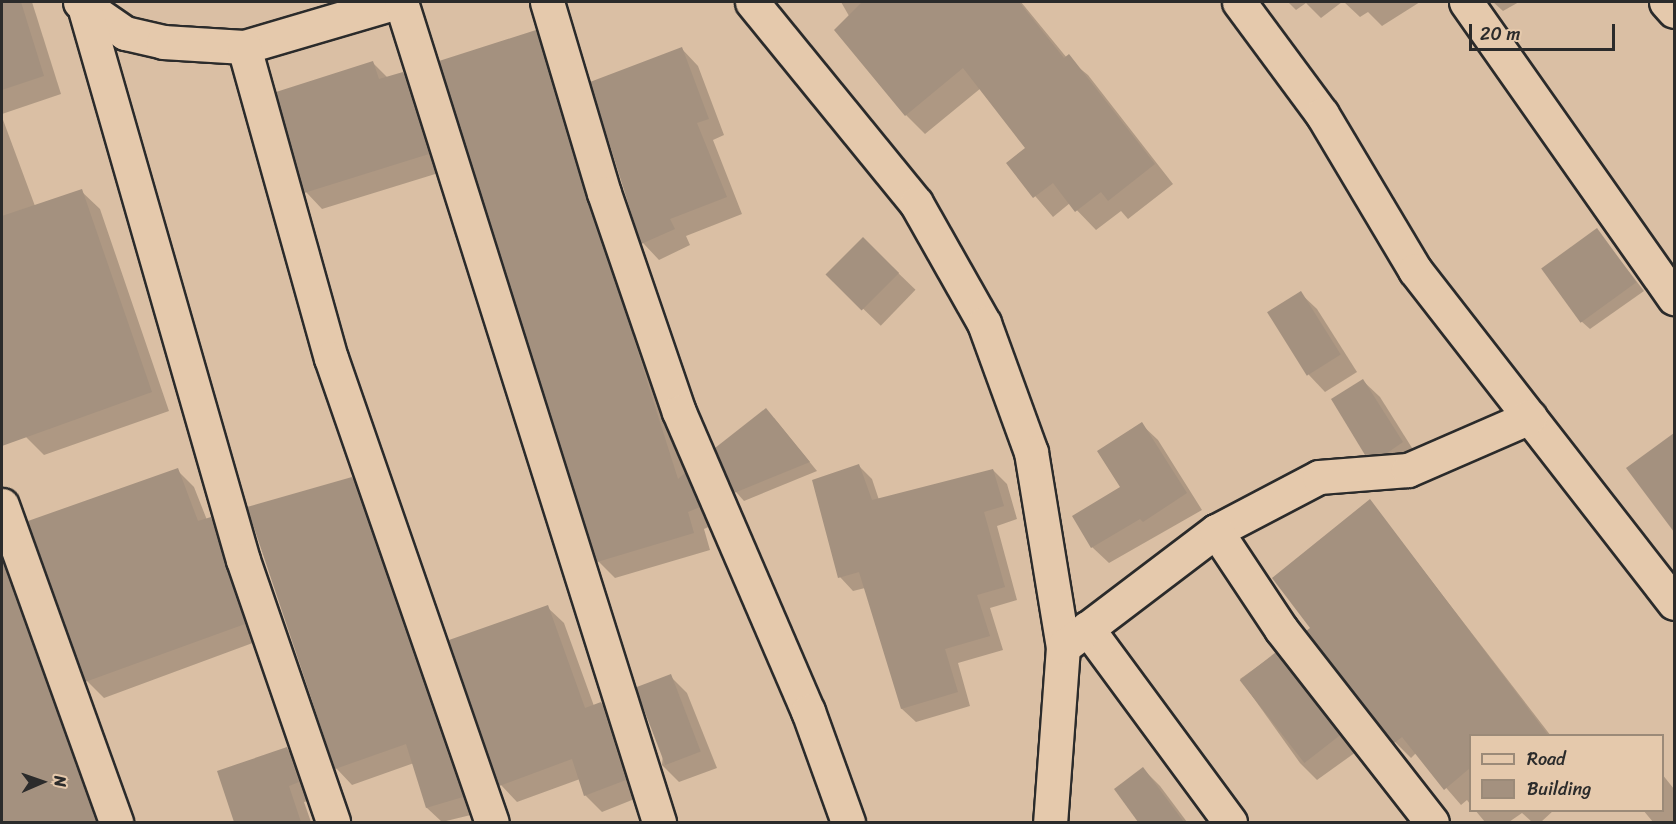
<!DOCTYPE html>
<html>
<head>
<meta charset="utf-8">
<style>
	body { margin:0 }
	#map { position:relative; width:1676px; height:824px; overflow:hidden; background:#dabfa4; font-family:Sriracha,sans-serif }
	div>[style] { position:absolute }
	[style*='--x'] { left:calc(var(--x)*1px); top:calc(var(--y)*1px); width:calc(var(--w)*1px); rotate:calc(var(--a)*1deg) }
	.shadow>* { inset:0; background:#0003; transform-origin:0 0 }
	.building>* { inset:0; background:#a4917f; transform-origin:0 0 }
	.roads { filter:drop-shadow(2px 0 #2b2b2b) drop-shadow(-2px 0 #2b2b2b) drop-shadow(0 2px #2b2b2b) drop-shadow(0 -2px #2b2b2b) }
	.street>* { height:33px; margin:-16.5px; padding:0 16.5px; transform-origin:16.5px; border-radius:16.5px; background:#e5c9ac }
	span { translate:-50% -50%; white-space:nowrap; text-align:center; line-height:1.15; -webkit-text-stroke:5px #e5c9ac; paint-order:stroke }
	.frame { position:absolute; inset:0; border:3px solid #2b2b2b; pointer-events:none }
	.legend { position:absolute; left:1469px; top:734px; width:195px; height:78px; box-sizing:border-box; background:#e5c9ac; border:2px solid #9b8a78; margin:0; padding:8px 10px; list-style:none; font-size:18px; color:#2b2b2b }
	.legend li { display:flex; align-items:center; gap:12px; height:30px }
	.legend b { width:30px; border:2px solid #9b8a78 }
	.north { position:absolute; left:12px; top:752px; width:60px; height:60px; -webkit-text-stroke:4px #e5c9ac; paint-order:stroke; rotate:88deg; font-size:16px; font-weight:700; line-height:24px; text-align:center; color:#2b2b2b }
	.north::after { content:''; display:block; margin:auto; width:21px; height:27px; background:#2b2b2b; clip-path:polygon(50% 0,100% 100%,50% 72%,0 100%) }
	.scale { position:absolute; left:1469px; top:24px; width:146px; height:27px; box-sizing:border-box; border:3px solid #2b2b2b; border-top:0; padding-left:8px; font-size:18px; line-height:21px; white-space:nowrap; color:#2b2b2b; -webkit-text-stroke:4px #e5c9ac; paint-order:stroke }
</style>
</head>
<body>
<div id="map">
	<div class="shadow">
		<div style="clip-path:polygon(2px 2px,32px 2px,61px 94px,2px 114px)"></div>
		<div style="clip-path:polygon(841px 2px,1021px 2px,1067px 58px,1088px 75px,1173px 184px,1128px 219px,1121px 211px,1096px 230px,1070px 203px,1053px 217px,1008px 164px,1027px 149px,981px 88px,925px 134px,906px 115px)"></div>
		<div style="clip-path:polygon(1288px 2px,1342px 2px,1321px 18px,1306px 3px,1296px 10px)"></div>
		<div style="clip-path:polygon(1344px 2px,1420px 2px,1382px 26px,1368px 12px,1360px 17px)"></div>
		<div style="clip-path:polygon(1493px 2px,1519px 2px,1503px 11px)"></div>
		<div style="clip-path:polygon(535px 32px,552px 49px,689px 479px,701px 492px,715px 524px,704px 529px,710px 550px,615px 578px,598px 561px)"></div>
		<div style="clip-path:polygon(682px 49px,698px 66px,724px 135px,713px 140px,742px 214px,686px 236px,690px 245px,659px 260px,643px 243px,592px 83px)"></div>
		<div style="clip-path:polygon(373px 63px,388px 78px,403px 73px,420px 90px,445px 171px,322px 209px,306px 192px)"></div>
		<div style="clip-path:polygon(2px 117px,35px 206px,81px 191px,100px 209px,169px 411px,44px 455px,26px 437px,2px 364px)"></div>
		<div style="clip-path:polygon(1597px 230px,1644px 291px,1590px 329px,1581px 321px)"></div>
		<div style="left:863px;top:239px;width:73px;height:50px;rotate:44deg"></div>
		<div style="clip-path:polygon(1300px 293px,1317px 309px,1357px 372px,1325px 392px,1309px 375px)"></div>
		<div style="clip-path:polygon(1363px 381px,1380px 397px,1419px 459px,1383px 471px,1366px 454px)"></div>
		<div style="clip-path:polygon(774px 418px,817px 471px,744px 501px,736px 492px,717px 449px)"></div>
		<div style="clip-path:polygon(1141px 424px,1158px 440px,1202px 510px,1109px 563px,1092px 547px,1123px 488px)"></div>
		<div style="clip-path:polygon(1674px 435px,1674px 529px,1628px 468px)"></div>
		<div style="clip-path:polygon(858px 465px,872px 479px,879px 500px,993px 470px,1007px 484px,1017px 519px,997px 526px,1017px 600px,990px 608px,1003px 650px,958px 663px,970px 706px,916px 722px,902px 709px,865px 588px,853px 591px,840px 577px)"></div>
		<div style="clip-path:polygon(177px 470px,194px 487px,207px 520px,211px 519px,228px 536px,261px 640px,104px 698px,87px 681px)"></div>
		<div style="clip-path:polygon(352px 478px,368px 495px,479px 813px,442px 822px,427px 808px,414px 763px,352px 785px,336px 768px)"></div>
		<div style="clip-path:polygon(1370px 501px,1551px 736px,1470px 736px,1470px 804px,1467px 800px,1461px 805px,1416px 753px,1411px 758px,1395px 742px)"></div>
		<div style="clip-path:polygon(2px 549px,106px 822px,2px 822px)"></div>
		<div style="clip-path:polygon(547px 607px,564px 623px,594px 706px,601px 703px,618px 720px,642px 796px,602px 812px,585px 795px,580px 779px,517px 802px,501px 785px)"></div>
		<div style="clip-path:polygon(1275px 654px,1356px 752px,1317px 780px,1300px 763px,1240px 679px)"></div>
		<div style="clip-path:polygon(670px 676px,687px 693px,717px 768px,679px 782px,662px 765px)"></div>
		<div style="clip-path:polygon(287px 749px,304px 765px,315px 799px,304px 802px,311px 822px,236px 822px,218px 772px)"></div>
		<div style="clip-path:polygon(1143px 769px,1160px 786px,1187px 822px,1140px 822px,1116px 789px)"></div>
		<div style="clip-path:polygon(1662px 774px,1674px 789px,1674px 822px,1653px 822px,1643px 810px,1662px 810px)"></div>
		<div style="clip-path:polygon(1475px 810px,1554px 810px,1541px 822px,1532px 822px,1522px 813px,1509px 822px,1485px 822px)"></div>
	</div>
	<div class="building">
		<div style="clip-path:polygon(2px 2px,21px 2px,44px 76px,2px 90px)"></div>
		<div style="clip-path:polygon(862px 2px,1019px 2px,1064px 58px,1069px 54px,1155px 164px,1108px 201px,1101px 192px,1075px 212px,1053px 183px,1033px 198px,1006px 163px,1025px 148px,963px 68px,905px 116px,834px 30px)"></div>
		<div style="clip-path:polygon(536px 30px,678px 479px,685px 473px,700px 507px,688px 512px,694px 533px,597px 562px,439px 61px)"></div>
		<div style="clip-path:polygon(682px 47px,709px 119px,697px 123px,727px 197px,670px 219px,675px 229px,641px 244px,590px 82px)"></div>
		<div style="clip-path:polygon(373px 61px,379px 79px,403px 72px,429px 154px,304px 193px,276px 92px)"></div>
		<div style="clip-path:polygon(82px 189px,152px 392px,2px 446px,2px 216px)"></div>
		<div style="left:1597px;top:228px;width:67px;height:69px;rotate:54deg"></div>
		<div style="left:863px;top:237px;width:51px;height:53px;rotate:45deg"></div>
		<div style="left:1301px;top:291px;width:75px;height:40px;rotate:58deg"></div>
		<div style="clip-path:polygon(1363px 379px,1403px 442px,1387px 453px,1365px 455px,1331px 399px)"></div>
		<div style="clip-path:polygon(766px 408px,810px 462px,734px 493px,715px 448px)"></div>
		<div style="clip-path:polygon(1142px 422px,1187px 493px,1143px 522px,1140px 519px,1091px 548px,1072px 516px,1120px 487px,1097px 451px)"></div>
		<div style="clip-path:polygon(1674px 433px,1674px 532px,1626px 468px)"></div>
		<div style="clip-path:polygon(859px 464px,872px 500px,993px 469px,1004px 506px,984px 512px,1005px 587px,977px 595px,990px 636px,945px 649px,958px 692px,901px 709px,859px 572px,838px 578px,812px 480px)"></div>
		<div style="clip-path:polygon(178px 468px,198px 521px,211px 517px,245px 624px,85px 682px,28px 521px)"></div>
		<div style="clip-path:polygon(352px 477px,463px 797px,426px 808px,406px 744px,335px 769px,247px 507px)"></div>
		<div style="clip-path:polygon(1370px 499px,1548px 735px,1470px 735px,1470px 768px,1444px 790px,1402px 737px,1394px 743px,1306px 631px,1310px 628px,1272px 578px)"></div>
		<div style="clip-path:polygon(2px 559px,96px 822px,2px 822px)"></div>
		<div style="clip-path:polygon(548px 605px,585px 708px,601px 702px,626px 780px,584px 796px,572px 759px,499px 786px,449px 640px)"></div>
		<div style="left:1276px;top:652px;width:105px;height:46px;rotate:52deg"></div>
		<div style="left:671px;top:674px;width:83px;height:38px;rotate:69deg"></div>
		<div style="clip-path:polygon(287px 747px,299px 782px,289px 786px,301px 822px,234px 822px,217px 771px)"></div>
		<div style="clip-path:polygon(1143px 767px,1184px 822px,1138px 822px,1114px 789px)"></div>
	</div>
	<div class="roads">
		<div class="street">
			<div style="--x:80;--y:2;--w:55;--a:34.6"></div>
			<div style="--x:125;--y:33;--w:39;--a:13"></div>
			<div style="--x:163;--y:42;--w:81;--a:3.5"></div>
			<div style="--x:244;--y:47;--w:159;--a:-16.4"></div>
			<div style="--x:401;--y:2;--w:860;--a:72.53"></div>
			<div style="--x:547;--y:2;--w:199;--a:73.4"></div>
			<div style="--x:604;--y:193;--w:231;--a:71.1"></div>
			<div style="--x:679;--y:412;--w:326;--a:66.7"></div>
			<div style="--x:808;--y:711;--w:118;--a:70.2"></div>
			<div style="--x:752;--y:2;--w:259;--a:50.8"></div>
			<div style="--x:916;--y:203;--w:138;--a:60.5"></div>
			<div style="--x:984;--y:323;--w:137;--a:70"></div>
			<div style="--x:1031;--y:452;--w:198;--a:80.7"></div>
			<div style="--x:1063;--y:647;--w:175;--a:94.2"></div>
			<div style="--x:1239;--y:2;--w:139;--a:53.5"></div>
			<div style="--x:1322;--y:114;--w:182;--a:59.2"></div>
			<div style="--x:1415;--y:270;--w:422;--a:52.1"></div>
			<div style="--x:1466;--y:2;--w:362;--a:54.9"></div>
			<div style="--x:1666;--y:2;--w:12;--a:48"></div>
			<div style="--x:84;--y:6;--w:576;--a:73.99"></div>
			<div style="--x:243;--y:560;--w:277;--a:71"></div>
			<div style="--x:244;--y:47;--w:323;--a:74.4"></div>
			<div style="--x:331;--y:358;--w:491;--a:70.9"></div>
			<div style="--x:2;--y:505;--w:337;--a:70.2"></div>
			<div style="--x:1216;--y:531;--w:116;--a:-27.7"></div>
			<div style="--x:1319;--y:477;--w:89;--a:-4.5"></div>
			<div style="--x:1408;--y:470;--w:133;--a:-23.5"></div>
			<div style="--x:1087;--y:628;--w:241;--a:53.6"></div>
			<div style="--x:1063;--y:647;--w:192;--a:-37.2"></div>
			<div style="--x:1216;--y:531;--w:118;--a:56.4"></div>
			<div style="--x:1281;--y:629;--w:245;--a:52"></div>
		</div>
	</div>
	<div class="frame"></div>
	<ul class="legend">
	<li><b style="height:8px;background:#e5c9ac"></b>Road</li>
	<li><b style="height:16px;background:#a4917f"></b>Building</li>
	</ul>
	<div class="north">N</div>
	<div class="scale">20 m</div>
</div>
</body>
</html>
